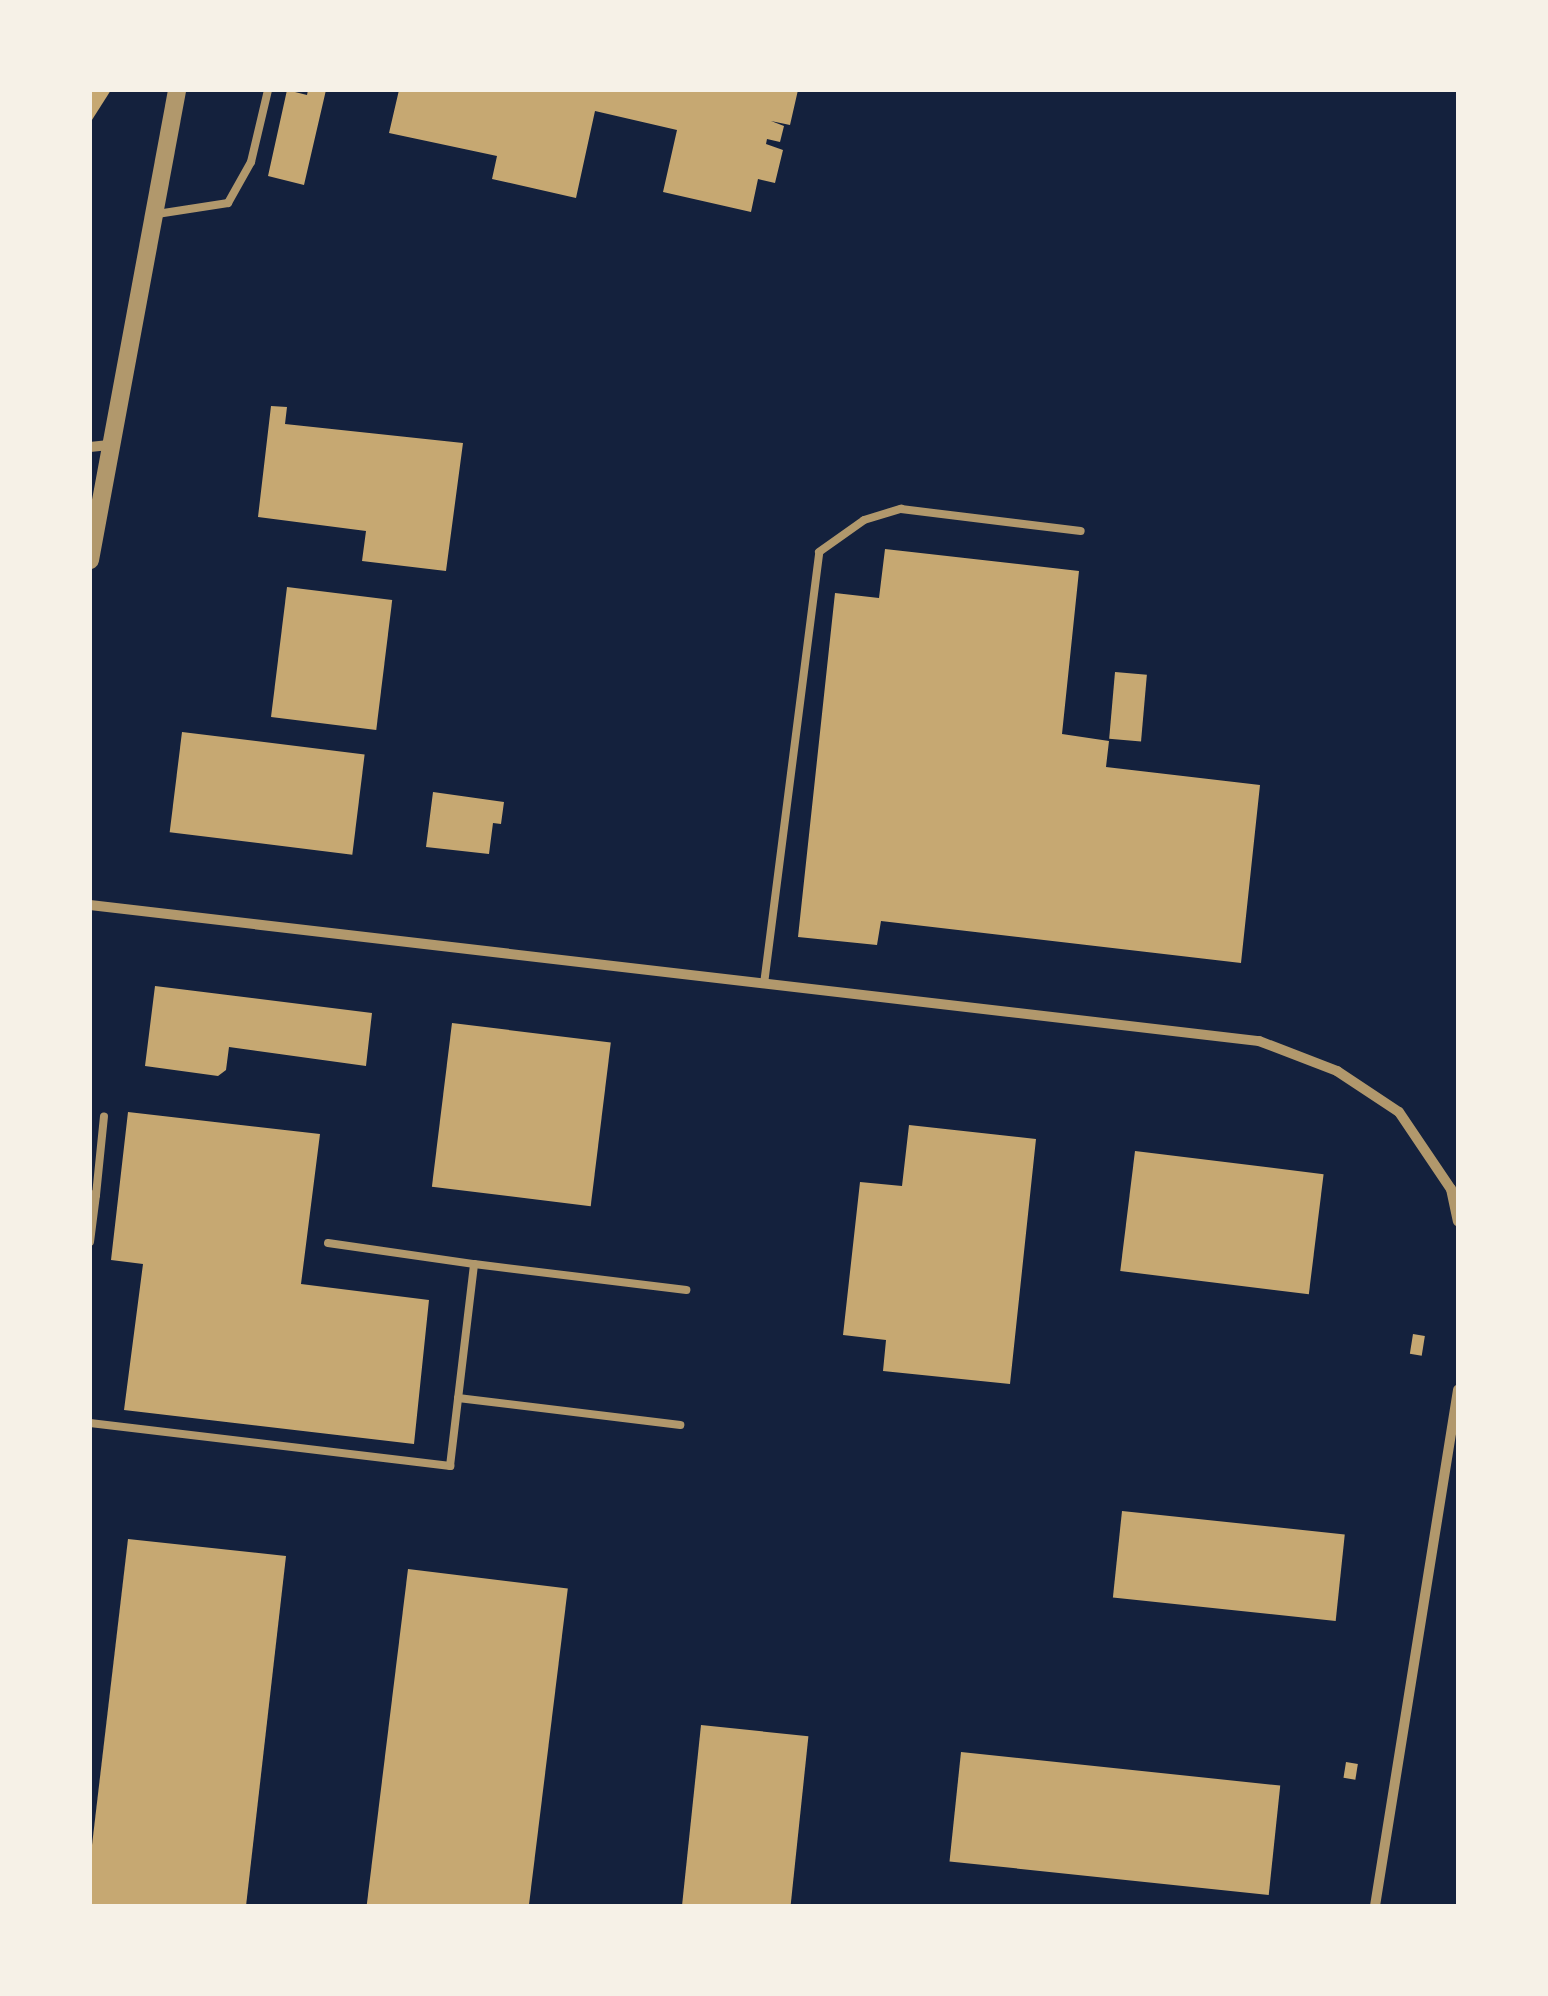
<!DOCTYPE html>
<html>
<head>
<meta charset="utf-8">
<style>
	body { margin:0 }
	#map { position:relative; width:1548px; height:1996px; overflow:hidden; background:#14213d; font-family:"Golos Text",sans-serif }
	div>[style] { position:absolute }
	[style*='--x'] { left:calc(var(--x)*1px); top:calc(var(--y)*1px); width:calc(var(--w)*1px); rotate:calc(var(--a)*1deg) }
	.building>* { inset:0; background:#c6a872; transform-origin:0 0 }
	.service>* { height:8px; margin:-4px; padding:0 4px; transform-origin:4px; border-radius:4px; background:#b1986c }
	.minor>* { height:10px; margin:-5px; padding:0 5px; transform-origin:5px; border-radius:5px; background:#b1986c }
	.tertiary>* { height:18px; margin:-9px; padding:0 9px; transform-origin:9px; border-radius:9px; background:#b1986c }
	span { translate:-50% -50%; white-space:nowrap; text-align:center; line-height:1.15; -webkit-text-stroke:10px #f6f1e7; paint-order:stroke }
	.frame { position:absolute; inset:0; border:92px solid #f6f1e7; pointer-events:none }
</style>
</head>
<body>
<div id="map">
	<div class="building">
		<div style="clip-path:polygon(90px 90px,111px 90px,90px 123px)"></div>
		<div style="clip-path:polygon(287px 90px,307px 95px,308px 90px,326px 90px,304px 185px,268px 176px)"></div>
		<div style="clip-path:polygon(399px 90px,798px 90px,790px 125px,771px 121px,784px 126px,780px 142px,767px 139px,766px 144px,783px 150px,775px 183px,758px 179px,751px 212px,663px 192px,677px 130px,595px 111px,576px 198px,492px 179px,497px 156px,389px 133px)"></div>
		<div style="clip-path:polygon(271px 406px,287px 407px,285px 424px,463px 443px,446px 571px,362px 561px,366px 531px,258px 517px)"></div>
		<div style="clip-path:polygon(885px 549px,1079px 571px,1062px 734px,1109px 741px,1106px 767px,1260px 785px,1241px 963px,881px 921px,877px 945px,798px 937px,835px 593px,879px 598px)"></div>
		<div style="left:287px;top:587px;width:106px;height:131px;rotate:7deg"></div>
		<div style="left:1115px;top:672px;width:32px;height:67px;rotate:5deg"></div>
		<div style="left:182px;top:732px;width:184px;height:101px;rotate:7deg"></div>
		<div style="clip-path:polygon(433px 792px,504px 802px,501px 824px,493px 823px,489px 854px,426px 847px)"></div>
		<div style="clip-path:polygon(155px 986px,372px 1013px,366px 1066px,229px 1047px,226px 1070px,218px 1076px,145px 1066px)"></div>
		<div style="left:452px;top:1023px;width:160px;height:165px;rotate:7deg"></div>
		<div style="clip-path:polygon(128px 1112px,320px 1134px,301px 1284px,429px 1300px,414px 1444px,124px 1410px,143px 1264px,111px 1260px)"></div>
		<div style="clip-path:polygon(909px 1125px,1036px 1139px,1010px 1384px,883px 1371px,886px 1340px,843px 1335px,860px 1182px,902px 1186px)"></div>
		<div style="left:1135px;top:1151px;width:190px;height:121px;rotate:7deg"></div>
		<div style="left:1413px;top:1334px;width:12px;height:20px;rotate:9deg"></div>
		<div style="left:1122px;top:1511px;width:224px;height:87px;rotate:6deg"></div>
		<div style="clip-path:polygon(128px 1539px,286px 1556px,246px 1906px,90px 1906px,90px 1862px)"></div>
		<div style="left:408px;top:1569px;width:161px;height:339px;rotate:7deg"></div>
		<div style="left:701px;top:1725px;width:108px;height:182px;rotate:6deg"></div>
		<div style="left:961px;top:1752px;width:321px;height:110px;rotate:6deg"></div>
		<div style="left:1346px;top:1762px;width:12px;height:16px;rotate:9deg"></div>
	</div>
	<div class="service">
		<div style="--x:157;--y:214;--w:72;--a:-8.8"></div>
		<div style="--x:228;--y:203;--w:47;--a:-60.7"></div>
		<div style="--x:251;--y:162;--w:74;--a:-76.7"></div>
		<div style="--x:764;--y:984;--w:435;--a:-82.7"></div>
		<div style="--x:819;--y:552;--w:55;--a:-35.4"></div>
		<div style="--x:864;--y:520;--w:39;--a:-17"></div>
		<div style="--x:901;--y:509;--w:181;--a:7"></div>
		<div style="--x:90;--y:1194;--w:6;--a:9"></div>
		<div style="--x:96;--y:1195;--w:47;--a:97.3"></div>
		<div style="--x:96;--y:1195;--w:79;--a:-84.2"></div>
		<div style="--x:328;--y:1243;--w:148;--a:8.2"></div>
		<div style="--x:458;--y:1398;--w:224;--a:6.9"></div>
		<div style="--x:90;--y:1423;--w:363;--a:6.8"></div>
		<div style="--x:450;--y:1466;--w:203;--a:-83.2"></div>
		<div style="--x:474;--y:1264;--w:214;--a:7"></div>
	</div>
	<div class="minor">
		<div style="--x:90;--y:447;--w:19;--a:-6"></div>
		<div style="--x:90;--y:905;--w:1177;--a:6.64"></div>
		<div style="--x:1259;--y:1041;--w:84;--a:21"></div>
		<div style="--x:1337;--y:1071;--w:74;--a:33.5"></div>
		<div style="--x:1399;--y:1112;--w:93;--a:56"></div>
		<div style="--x:1451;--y:1189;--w:33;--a:78"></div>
		<div style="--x:1375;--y:1906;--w:523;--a:-80.86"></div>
	</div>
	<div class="tertiary">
		<div style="--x:90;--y:560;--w:478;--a:-79.5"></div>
	</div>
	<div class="frame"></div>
</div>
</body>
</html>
